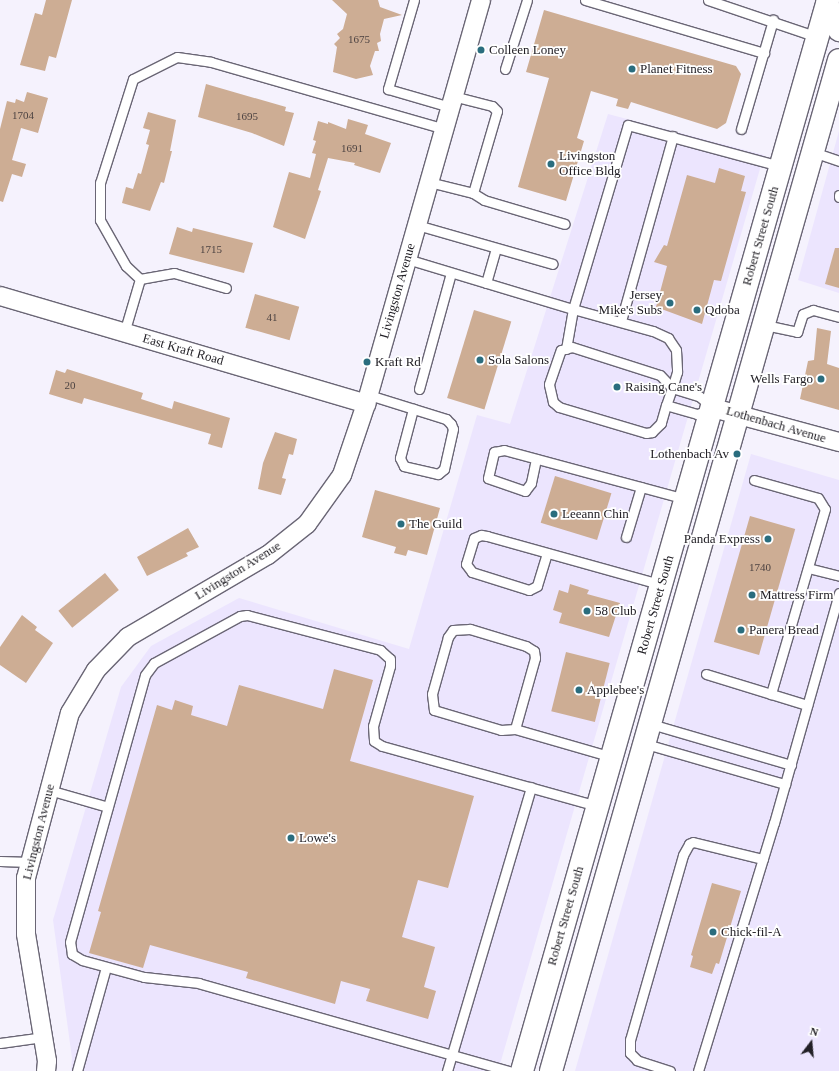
<!DOCTYPE html>
<html>
<head>
<meta charset="utf-8">
<style>
	body { margin:0 }
	#map { position:relative; width:839px; height:1071px; overflow:hidden; background:#f5f2fd; font-family:Georgia,serif }
	div>[style] { position:absolute }
	[style*='--x'] { left:calc(var(--x)*1px); top:calc(var(--y)*1px); width:calc(var(--w)*1px); rotate:calc(var(--a)*1deg) }
	.built>* { inset:0; background:#ece5fe }
	.building>* { inset:0; background:#cdad94; transform-origin:0 0 }
	.roads { filter:drop-shadow(1px 0 #6a6675) drop-shadow(-1px 0 #6a6675) drop-shadow(0 1px #6a6675) drop-shadow(0 -1px #6a6675) }
	.lane>* { height:9px; margin:-4.5px; padding:0 4.5px; transform-origin:4.5px; border-radius:4.5px; background:#fff }
	.street>* { height:18px; margin:-9px; padding:0 9px; transform-origin:9px; border-radius:9px; background:#fff }
	.secondary>* { height:22px; margin:-11px; padding:0 11px; transform-origin:11px; border-radius:11px; background:#fff }
	.dots>* { width:11px; height:11px; translate:-50% -50%; box-sizing:border-box; border:2px solid #fff; border-radius:50% }
	span { translate:-50% -50%; white-space:nowrap; text-align:center; line-height:1.15; -webkit-text-stroke:3.5px #fff; paint-order:stroke }
	.number-label { font-size:11px; color:#4d4342 }
	.number-label span { -webkit-text-stroke-width:0 }
	.poi-label { font-size:13px; color:#222026 }
	.left { translate:0 -50%; text-align:left }
	.right { translate:-100% -50%; text-align:right }
	.street-label { font-size:13px; color:#222026 }
	.north { position:absolute; left:791px; top:1023px; width:40px; height:40px; -webkit-text-stroke:3px #fff; paint-order:stroke; rotate:16deg; font-size:11px; font-weight:700; line-height:16px; text-align:center; color:#222026 }
	.north::after { content:''; display:block; margin:auto; width:14px; height:18px; background:#222026; clip-path:polygon(50% 0,100% 100%,50% 72%,0 100%) }
</style>
</head>
<body>
<div id="map">
	<div class="built">
		<div style="clip-path:polygon(608px 114px,764px 155px,498px 1071px,71px 1071px,72px 1058px,53px 920px,121px 687px,151px 646px,239px 598px,409px 649px,477px 415px,510px 424px)"></div>
		<div style="clip-path:polygon(839px 131px,839px 293px,798px 280px)"></div>
		<div style="clip-path:polygon(751px 454px,839px 480px,839px 1071px,575px 1071px)"></div>
	</div>
	<div class="building">
		<div style="clip-path:polygon(46px 0,72px 0,56px 58px,49px 56px,45px 71px,20px 65px,35px 13px,42px 15px)"></div>
		<div style="clip-path:polygon(332px 0,378px 0,380px 7px,402px 15px,384px 19px,380px 34px,381px 41px,377px 43px,379px 51px,375px 51px,370px 66px,373px 75px,356px 79px,333px 72px,337px 47px,334px 44px,340px 38px,337px 34px,343px 29px,347px 14px)"></div>
		<div style="clip-path:polygon(544px 10px,736px 66px,741px 74px,726px 123px,717px 129px,631px 102px,628px 109px,616px 106px,618px 99px,591px 91px,577px 138px,584px 141px,566px 201px,518px 187px,549px 78px,526px 72px)"></div>
		<div style="clip-path:polygon(206px 84px,286px 107px,285px 111px,294px 113px,284px 146px,252px 133px,198px 117px)"></div>
		<div style="clip-path:polygon(27px 92px,48px 98px,38px 133px,21px 128px,12px 160px,26px 164px,22px 177px,12px 174px,3px 202px,0 201px,0 129px,7px 101px,15px 103px,16px 99px,24px 102px)"></div>
		<div style="clip-path:polygon(148px 112px,176px 120px,170px 151px,172px 151px,164px 183px,161px 182px,150px 211px,122px 203px,126px 187px,133px 189px,138px 173px,141px 174px,149px 145px,146px 144px,150px 130px,143px 128px)"></div>
		<div style="clip-path:polygon(348px 119px,368px 125px,365px 134px,391px 143px,380px 173px,354px 165px,355px 163px,328px 158px,318px 190px,321px 191px,305px 239px,273px 227px,289px 172px,310px 178px,316px 154px,312px 153px,316px 141px,313px 140px,318px 121px,328px 124px,328px 122px,346px 129px)"></div>
		<div style="clip-path:polygon(719px 168px,745px 176px,741px 191px,746px 192px,721px 281px,714px 280px,702px 324px,656px 307px,667px 266px,654px 262px,664px 245px,667px 246px,687px 175px,715px 183px)"></div>
		<div style="clip-path:polygon(177px 227px,192px 232px,193px 228px,253px 243px,244px 273px,169px 254px)"></div>
		<div style="clip-path:polygon(835px 248px,839px 248px,839px 288px,825px 284px)"></div>
		<div style="left:255px;top:294px;width:46px;height:35px;rotate:16deg"></div>
		<div style="left:474px;top:310px;width:39px;height:92px;rotate:17deg"></div>
		<div style="clip-path:polygon(817px 328px,831px 331px,827px 364px,839px 368px,839px 410px,800px 399px,808px 361px,814px 360px)"></div>
		<div style="clip-path:polygon(67px 369px,143px 393px,141px 399px,172px 409px,174px 401px,230px 418px,222px 448px,208px 444px,211px 434px,84px 398px,82px 404px,49px 394px,56px 370px,65px 373px)"></div>
		<div style="clip-path:polygon(275px 432px,297px 439px,293px 455px,289px 454px,282px 478px,286px 479px,281px 495px,258px 489px,263px 463px)"></div>
		<div style="left:555px;top:476px;width:59px;height:49px;rotate:17deg"></div>
		<div style="clip-path:polygon(375px 490px,440px 508px,427px 555px,408px 550px,406px 556px,394px 553px,396px 547px,362px 537px)"></div>
		<div style="left:750px;top:516px;width:47px;height:131px;rotate:16deg"></div>
		<div style="clip-path:polygon(188px 528px,199px 547px,186px 553px,188px 556px,147px 576px,137px 557px)"></div>
		<div style="left:105px;top:573px;width:22px;height:60px;rotate:51deg"></div>
		<div style="clip-path:polygon(570px 584px,589px 590px,587px 594px,620px 603px,609px 637px,559px 623px,562px 613px,553px 610px,559px 590px,568px 593px)"></div>
		<div style="clip-path:polygon(22px 615px,37px 627px,35px 630px,53px 643px,26px 683px,0 665px,0 647px)"></div>
		<div style="left:566px;top:652px;width:45px;height:61px;rotate:14deg"></div>
		<div style="clip-path:polygon(334px 669px,373px 680px,350px 761px,474px 796px,448px 888px,418px 880px,402px 937px,435px 947px,424px 987px,436px 991px,428px 1019px,366px 1001px,370px 989px,341px 981px,335px 1004px,246px 978px,248px 972px,150px 945px,143px 968px,89px 953px,101px 912px,98px 911px,157px 705px,172px 710px,175px 700px,193px 706px,191px 715px,227px 726px,239px 685px,323px 709px)"></div>
		<div style="clip-path:polygon(712px 883px,741px 891px,719px 964px,716px 963px,712px 974px,690px 967px,693px 956px,691px 955px)"></div>
	</div>
	<div class="roads">
		<div class="lane">
			<div style="--x:414;--y:0;--w:93;--a:106.3"></div>
			<div style="--x:388;--y:89;--w:65;--a:16.2"></div>
			<div style="--x:585;--y:0;--w:187;--a:16.5"></div>
			<div style="--x:708;--y:0;--w:115;--a:18.7"></div>
			<div style="--x:505;--y:69;--w:72;--a:-72.3"></div>
			<div style="--x:741;--y:129;--w:114;--a:-73.6"></div>
			<div style="--x:813;--y:152;--w:28;--a:19"></div>
			<div style="--x:429;--y:182;--w:45;--a:14"></div>
			<div style="--x:473;--y:193;--w:85;--a:-73.7"></div>
			<div style="--x:497;--y:111;--w:7;--a:-135"></div>
			<div style="--x:492;--y:106;--w:40;--a:-165.6"></div>
			<div style="--x:473;--y:193;--w:13;--a:32"></div>
			<div style="--x:484;--y:200;--w:84;--a:16.5"></div>
			<div style="--x:839;--y:195;--w:2;--a:90"></div>
			<div style="--x:417;--y:225;--w:141;--a:16"></div>
			<div style="--x:407;--y:259;--w:173;--a:16.8"></div>
			<div style="--x:573;--y:309;--w:192;--a:-73.4"></div>
			<div style="--x:628;--y:125;--w:157;--a:15.1"></div>
			<div style="--x:140;--y:279;--w:35;--a:-10"></div>
			<div style="--x:174;--y:273;--w:54;--a:16.1"></div>
			<div style="--x:486;--y:283;--w:36;--a:-74"></div>
			<div style="--x:621;--y:321;--w:192;--a:-74.3"></div>
			<div style="--x:765;--y:325;--w:33;--a:12"></div>
			<div style="--x:797;--y:332;--w:19;--a:-72"></div>
			<div style="--x:803;--y:314;--w:11;--a:-22"></div>
			<div style="--x:813;--y:310;--w:27;--a:15"></div>
			<div style="--x:124;--y:333;--w:56;--a:-73.5"></div>
			<div style="--x:140;--y:279;--w:19;--a:-137"></div>
			<div style="--x:126;--y:266;--w:53;--a:-119.5"></div>
			<div style="--x:100;--y:220;--w:37;--a:-90"></div>
			<div style="--x:100;--y:183;--w:109;--a:-72.4"></div>
			<div style="--x:133;--y:79;--w:49;--a:-26.6"></div>
			<div style="--x:177;--y:57;--w:34;--a:8"></div>
			<div style="--x:211;--y:62;--w:242;--a:16"></div>
			<div style="--x:566;--y:349;--w:41;--a:-80.1"></div>
			<div style="--x:573;--y:309;--w:83;--a:15.4"></div>
			<div style="--x:653;--y:331;--w:17;--a:25"></div>
			<div style="--x:668;--y:338;--w:14;--a:56"></div>
			<div style="--x:676;--y:350;--w:22;--a:87"></div>
			<div style="--x:677;--y:372;--w:17;--a:107"></div>
			<div style="--x:672;--y:388;--w:18;--a:109"></div>
			<div style="--x:666;--y:405;--w:19;--a:106"></div>
			<div style="--x:661;--y:423;--w:13;--a:135"></div>
			<div style="--x:652;--y:432;--w:6;--a:171"></div>
			<div style="--x:646;--y:433;--w:91;--a:-163.4"></div>
			<div style="--x:559;--y:407;--w:8;--a:-140"></div>
			<div style="--x:553;--y:402;--w:18;--a:-103"></div>
			<div style="--x:549;--y:384;--w:36;--a:-71"></div>
			<div style="--x:561;--y:350;--w:11;--a:-15"></div>
			<div style="--x:572;--y:347;--w:92;--a:17.7"></div>
			<div style="--x:660;--y:375;--w:18;--a:47"></div>
			<div style="--x:672;--y:388;--w:28;--a:17"></div>
			<div style="--x:699;--y:396;--w:18;--a:41"></div>
			<div style="--x:713;--y:408;--w:17;--a:159"></div>
			<div style="--x:697;--y:414;--w:32;--a:-164"></div>
			<div style="--x:419;--y:389;--w:120;--a:-74.6"></div>
			<div style="--x:369;--y:395;--w:81;--a:17.3"></div>
			<div style="--x:446;--y:419;--w:7;--a:45"></div>
			<div style="--x:451;--y:424;--w:5;--a:68"></div>
			<div style="--x:453;--y:429;--w:41;--a:102.7"></div>
			<div style="--x:444;--y:469;--w:8;--a:140"></div>
			<div style="--x:438;--y:474;--w:35;--a:-167"></div>
			<div style="--x:404;--y:466;--w:9;--a:-117"></div>
			<div style="--x:400;--y:458;--w:51;--a:-75.1"></div>
			<div style="--x:536;--y:459;--w:25;--a:102"></div>
			<div style="--x:531;--y:483;--w:10;--a:127"></div>
			<div style="--x:525;--y:491;--w:39;--a:-161"></div>
			<div style="--x:488;--y:478;--w:27;--a:-77"></div>
			<div style="--x:494;--y:452;--w:10;--a:-11"></div>
			<div style="--x:504;--y:450;--w:188;--a:15.1"></div>
			<div style="--x:754;--y:480;--w:66;--a:15.7"></div>
			<div style="--x:818;--y:498;--w:13;--a:58"></div>
			<div style="--x:825;--y:509;--w:193;--a:106.3"></div>
			<div style="--x:626;--y:537;--w:52;--a:-73.3"></div>
			<div style="--x:547;--y:553;--w:34;--a:107"></div>
			<div style="--x:537;--y:586;--w:9;--a:153"></div>
			<div style="--x:529;--y:590;--w:60;--a:-162.5"></div>
			<div style="--x:472;--y:572;--w:10;--a:-127"></div>
			<div style="--x:466;--y:564;--w:27;--a:-73"></div>
			<div style="--x:474;--y:538;--w:8;--a:-23"></div>
			<div style="--x:481;--y:535;--w:6;--a:9"></div>
			<div style="--x:487;--y:536;--w:182;--a:15.6"></div>
			<div style="--x:808;--y:568;--w:32;--a:14"></div>
			<div style="--x:706;--y:674;--w:106;--a:17.1"></div>
			<div style="--x:651;--y:724;--w:146;--a:16.3"></div>
			<div style="--x:515;--y:729;--w:74;--a:-74.3"></div>
			<div style="--x:535;--y:658;--w:7;--a:-98"></div>
			<div style="--x:534;--y:651;--w:9;--a:-148"></div>
			<div style="--x:526;--y:646;--w:59;--a:-163.1"></div>
			<div style="--x:470;--y:629;--w:17;--a:177"></div>
			<div style="--x:453;--y:630;--w:9;--a:126"></div>
			<div style="--x:448;--y:637;--w:59;--a:105.7"></div>
			<div style="--x:432;--y:694;--w:16;--a:83"></div>
			<div style="--x:434;--y:710;--w:70;--a:16.6"></div>
			<div style="--x:501;--y:730;--w:14;--a:-4"></div>
			<div style="--x:515;--y:729;--w:101;--a:16.1"></div>
			<div style="--x:646;--y:744;--w:145;--a:16.1"></div>
			<div style="--x:49;--y:790;--w:61;--a:16.1"></div>
			<div style="--x:0;--y:861;--w:30;--a:2"></div>
			<div style="--x:0;--y:1043;--w:43;--a:-7.9"></div>
			<div style="--x:77;--y:1071;--w:108;--a:-74.4"></div>
			<div style="--x:447;--y:1071;--w:296;--a:-73.5"></div>
			<div style="--x:509;--y:1071;--w:322;--a:-164.2"></div>
			<div style="--x:199;--y:983;--w:55;--a:-173.8"></div>
			<div style="--x:144;--y:977;--w:64;--a:-164.7"></div>
			<div style="--x:82;--y:960;--w:12;--a:-149"></div>
			<div style="--x:72;--y:954;--w:12;--a:-99"></div>
			<div style="--x:70;--y:942;--w:277;--a:-74.3"></div>
			<div style="--x:145;--y:675;--w:15;--a:-53"></div>
			<div style="--x:154;--y:663;--w:98;--a:-28.7"></div>
			<div style="--x:240;--y:616;--w:7;--a:-8"></div>
			<div style="--x:247;--y:615;--w:138;--a:14.7"></div>
			<div style="--x:380;--y:650;--w:13;--a:42"></div>
			<div style="--x:390;--y:659;--w:7;--a:90"></div>
			<div style="--x:390;--y:666;--w:62;--a:105.8"></div>
			<div style="--x:373;--y:726;--w:15;--a:86"></div>
			<div style="--x:374;--y:741;--w:9;--a:32"></div>
			<div style="--x:382;--y:746;--w:223;--a:15.6"></div>
			<div style="--x:670;--y:1071;--w:35;--a:-162"></div>
			<div style="--x:637;--y:1060;--w:10;--a:-135"></div>
			<div style="--x:630;--y:1053;--w:13;--a:-90"></div>
			<div style="--x:630;--y:1040;--w:192;--a:-74"></div>
			<div style="--x:683;--y:855;--w:13;--a:-61"></div>
			<div style="--x:689;--y:844;--w:4;--a:-27"></div>
			<div style="--x:693;--y:842;--w:72;--a:13.7"></div>
			<div style="--x:698;--y:1071;--w:259;--a:-73"></div>
			<div style="--x:774;--y:823;--w:239;--a:-74.2"></div>
		</div>
		<div class="street">
			<div style="--x:0;--y:296;--w:382;--a:16.4"></div>
			<div style="--x:713;--y:408;--w:131;--a:15.1"></div>
			<div style="--x:46;--y:1071;--w:10;--a:-84"></div>
			<div style="--x:47;--y:1061;--w:129;--a:-99.4"></div>
			<div style="--x:26;--y:934;--w:56;--a:-90"></div>
			<div style="--x:26;--y:878;--w:171;--a:-75.1"></div>
			<div style="--x:70;--y:713;--w:50;--a:-58.8"></div>
			<div style="--x:96;--y:670;--w:46;--a:-45.9"></div>
			<div style="--x:128;--y:637;--w:162;--a:-30.4"></div>
			<div style="--x:268;--y:555;--w:50;--a:-38.5"></div>
			<div style="--x:307;--y:524;--w:60;--a:-54.5"></div>
			<div style="--x:342;--y:475;--w:75;--a:-71.3"></div>
			<div style="--x:366;--y:404;--w:420;--a:-74.1"></div>
		</div>
		<div class="secondary">
			<div style="--x:827;--y:4;--w:29;--a:65"></div>
			<div style="--x:522;--y:1071;--w:1114;--a:-74.05"></div>
			<div style="--x:551;--y:1071;--w:1051;--a:-74.1"></div>
		</div>
	</div>
	<div class="dots">
		<div style="left:481px;top:50px;background:#2a6d7e"></div>
		<div style="left:632px;top:69px;background:#2a6d7e"></div>
		<div style="left:551px;top:164px;background:#2a6d7e"></div>
		<div style="left:670px;top:303px;background:#2a6d7e"></div>
		<div style="left:697px;top:310px;background:#2a6d7e"></div>
		<div style="left:480px;top:360px;background:#2a6d7e"></div>
		<div style="left:367px;top:362px;background:#2a6d7e"></div>
		<div style="left:821px;top:379px;background:#2a6d7e"></div>
		<div style="left:617px;top:387px;background:#2a6d7e"></div>
		<div style="left:737px;top:454px;background:#2a6d7e"></div>
		<div style="left:554px;top:514px;background:#2a6d7e"></div>
		<div style="left:401px;top:524px;background:#2a6d7e"></div>
		<div style="left:768px;top:539px;background:#2a6d7e"></div>
		<div style="left:752px;top:595px;background:#2a6d7e"></div>
		<div style="left:587px;top:611px;background:#2a6d7e"></div>
		<div style="left:741px;top:630px;background:#2a6d7e"></div>
		<div style="left:579px;top:690px;background:#2a6d7e"></div>
		<div style="left:291px;top:838px;background:#2a6d7e"></div>
		<div style="left:713px;top:932px;background:#2a6d7e"></div>
	</div>
	<div class="number-label">
		<span style="left:359px;top:39px">1675</span>
		<span style="left:23px;top:115px">1704</span>
		<span style="left:247px;top:116px">1695</span>
		<span style="left:352px;top:148px">1691</span>
		<span style="left:211px;top:249px">1715</span>
		<span style="left:272px;top:317px">41</span>
		<span style="left:70px;top:385px">20</span>
		<span style="left:760px;top:567px">1740</span>
	</div>
	<div class="poi-label">
		<span class="left" style="left:489px;top:50px">Colleen Loney</span>
		<span class="left" style="left:640px;top:69px">Planet Fitness</span>
		<span class="left" style="left:559px;top:164px">Livingston<br>Office Bldg</span>
		<span class="right" style="left:662px;top:303px">Jersey<br>Mike's Subs</span>
		<span class="left" style="left:705px;top:310px">Qdoba</span>
		<span class="left" style="left:488px;top:360px">Sola Salons</span>
		<span class="left" style="left:375px;top:362px">Kraft Rd</span>
		<span class="right" style="left:813px;top:379px">Wells Fargo</span>
		<span class="left" style="left:625px;top:387px">Raising Cane's</span>
		<span class="right" style="left:729px;top:454px">Lothenbach Av</span>
		<span class="left" style="left:562px;top:514px">Leeann Chin</span>
		<span class="left" style="left:409px;top:524px">The Guild</span>
		<span class="right" style="left:760px;top:539px">Panda Express</span>
		<span class="left" style="left:760px;top:595px">Mattress Firm</span>
		<span class="left" style="left:595px;top:611px">58 Club</span>
		<span class="left" style="left:749px;top:630px">Panera Bread</span>
		<span class="left" style="left:587px;top:690px">Applebee's</span>
		<span class="left" style="left:299px;top:838px">Lowe's</span>
		<span class="left" style="left:721px;top:932px">Chick-fil-A</span>
	</div>
	<div class="street-label">
		<span style="left:761px;top:236px;rotate:-74deg">Robert Street South</span>
		<span style="left:398px;top:291px;rotate:-74deg">Livingston Avenue</span>
		<span style="left:183px;top:350px;rotate:16deg">East Kraft Road</span>
		<span style="left:776px;top:425px;rotate:16deg">Lothenbach Avenue</span>
		<span style="left:238px;top:571px;rotate:-32deg">Livingston Avenue</span>
		<span style="left:656px;top:605px;rotate:-74deg">Robert Street South</span>
		<span style="left:39px;top:832px;rotate:-76deg">Livingston Avenue</span>
		<span style="left:566px;top:916px;rotate:-74deg">Robert Street South</span>
	</div>
	<div class="north">N</div>
</div>
</body>
</html>
